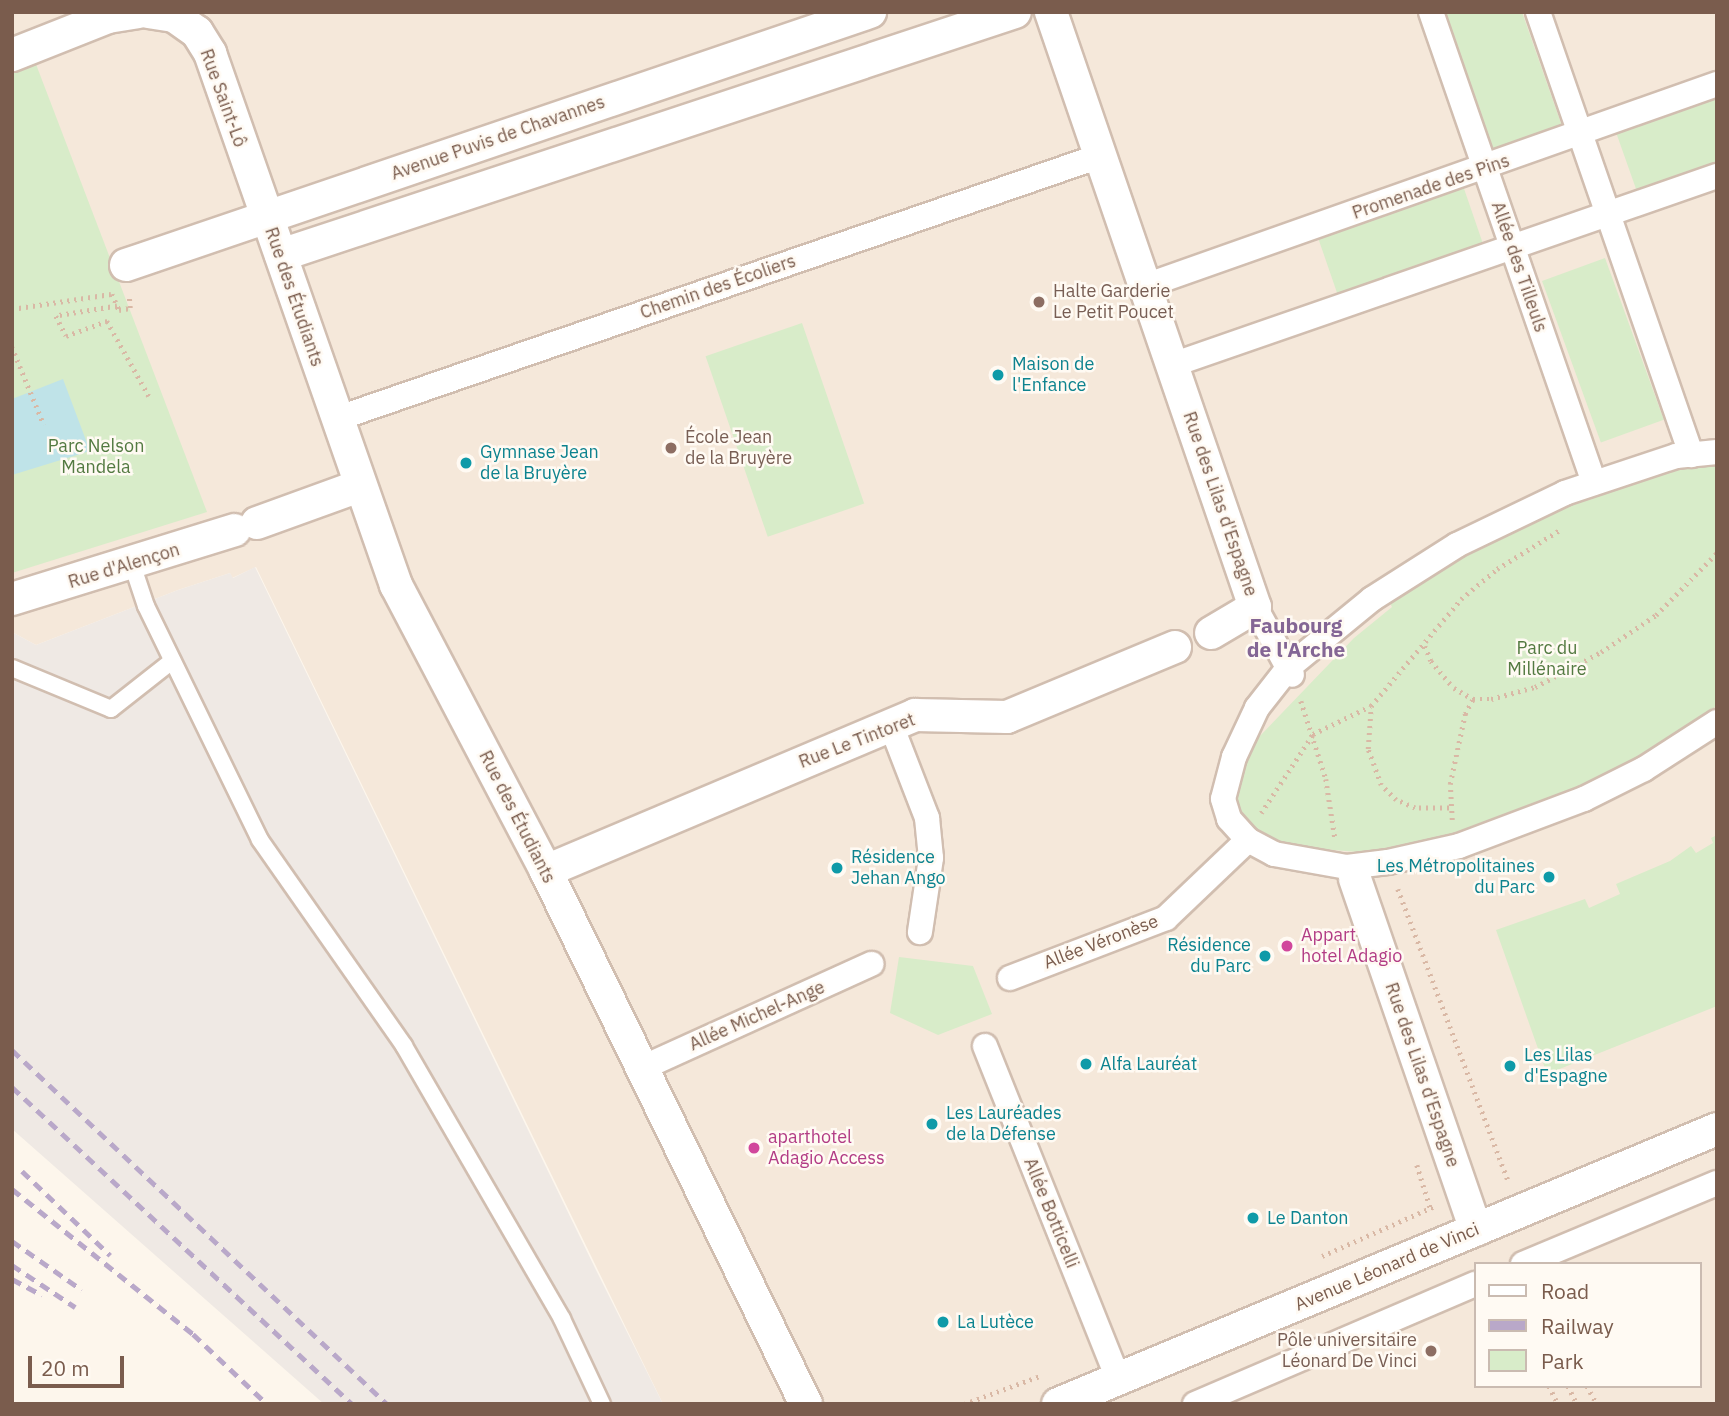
<!DOCTYPE html>
<html>
<head>
<meta charset="utf-8">
<style>
	body { margin:0 }
	#map { position:relative; width:1729px; height:1416px; overflow:hidden; background:#fdf6ec; font-family:"IBM Plex Sans",sans-serif }
	div>[style] { position:absolute }
	[style*='--x'] { left:calc(var(--x)*1px); top:calc(var(--y)*1px); width:calc(var(--w)*1px); rotate:calc(var(--a)*1deg) }
	.residential>* { inset:0; background:#f5e8da }
	.industrial>* { inset:0; background:#efe9e4 }
	.green>* { inset:0; background:#d8ecc9; transform-origin:0 0 }
	.water>* { inset:0; background:#bfe3e8 }
	.path>* { height:4.5px; margin-top:-2.25px; transform-origin:0; background:repeating-linear-gradient(90deg,#d9b8a5 0 2px,transparent 0 7px) }
	.roads { filter:drop-shadow(2px 0 #d1beb0) drop-shadow(-2px 0 #d1beb0) drop-shadow(0 2px #d1beb0) drop-shadow(0 -2px #d1beb0) }
	.service>* { height:16px; margin:-8px; padding:0 8px; transform-origin:8px; border-radius:8px; background:#fff }
	.pedestrian>* { height:24px; margin:-12px; padding:0 12px; transform-origin:12px; border-radius:12px; background:#fff }
	.minor>* { height:32px; margin:-16px; padding:0 16px; transform-origin:16px; border-radius:16px; background:#fff }
	.rail>* { height:5px; margin-top:-2.5px; transform-origin:0; background:repeating-linear-gradient(90deg,#b9a8c9 0 10px,transparent 0 17px) }
	.dots>* { width:19px; height:19px; translate:-50% -50%; box-sizing:border-box; border:4px solid #fffaf3; border-radius:50% }
	span { translate:-50% -50%; white-space:nowrap; text-align:center; line-height:1.15; -webkit-text-stroke:5px #fffaf3; paint-order:stroke }
	.street-label { font-size:18px; color:#7a5c4d }
	.education-label { font-size:18px; color:#785e54 }
	.left { translate:0 -50%; text-align:left }
	.right { translate:-100% -50%; text-align:right }
	.culture-label { font-size:18px; color:#0d838f }
	.park-label { font-size:18px; color:#537a41 }
	.hotel-label { font-size:18px; color:#b23c85 }
	.quarter-label { font-size:21px; color:#846695; font-weight:700 }
	.frame { position:absolute; inset:0; border:14px solid #7a5c4d; pointer-events:none }
	.legend { position:absolute; left:1474px; top:1262px; width:228px; height:126px; box-sizing:border-box; background:#fffaf3; border:2px solid #cabbb1; margin:0; padding:9px 12px; list-style:none; font-size:21px; color:#7a5c4d }
	.legend li { display:flex; align-items:center; gap:14px; height:35px }
	.legend b { width:35px; border:2px solid #cabbb1 }
	.scale { position:absolute; left:28px; top:1356px; width:96px; height:32px; box-sizing:border-box; border:4px solid #7a5c4d; border-top:0; padding-left:9px; font-size:21px; line-height:24px; white-space:nowrap; color:#7a5c4d; -webkit-text-stroke:5px #fffaf3; paint-order:stroke }
</style>
</head>
<body>
<div id="map">
	<div class="residential">
		<div style="clip-path:polygon(evenodd,12px 12px,1717px 12px,1717px 1404px,663px 1404px,256px 567px,232px 578px,230px 573px,178px 590px,36px 645px,12px 632px,12px 12px,1475px 1264px,1699px 1264px,1699px 1386px,1475px 1386px,1475px 1264px)"></div>
	</div>
	<div class="industrial">
		<div style="clip-path:polygon(255px 567px,595px 1268px,663px 1404px,324px 1404px,12px 1129px,12px 632px,36px 645px,178px 590px,230px 573px,233px 578px)"></div>
	</div>
	<div class="green">
		<div style="clip-path:polygon(1441px 12px,1522px 12px,1563px 129px,1491px 154px)"></div>
		<div style="clip-path:polygon(34px 59px,207px 512px,12px 573px,12px 67px)"></div>
		<div style="clip-path:polygon(1717px 84px,1717px 176px,1641px 203px,1612px 121px)"></div>
		<div style="left:1460px;top:177px;width:83px;height:154px;rotate:71deg"></div>
		<div style="left:1605px;top:258px;width:172px;height:67px;rotate:70deg"></div>
		<div style="left:802px;top:323px;width:191px;height:102px;rotate:71deg"></div>
		<div style="clip-path:polygon(1717px 463px,1717px 705px,1705px 715px,1631px 764px,1496px 826px,1370px 853px,1273px 845px,1249px 832px,1236px 796px,1244px 762px,1257px 739px,1354px 638px,1392px 607px,1389px 601px,1437px 569px,1552px 510px,1662px 471px)"></div>
		<div style="clip-path:polygon(1717px 835px,1717px 1006px,1547px 1074px,1496px 930px,1585px 899px,1589px 908px,1620px 894px,1616px 884px,1670px 861px,1691px 846px,1696px 853px,1713px 843px,1711px 838px)"></div>
		<div style="clip-path:polygon(899px 957px,973px 966px,992px 1014px,938px 1035px,890px 1013px)"></div>
	</div>
	<div class="water">
		<div style="clip-path:polygon(63px 379px,90px 451px,12px 475px,12px 399px)"></div>
	</div>
	<div class="path">
		<div style="--x:112;--y:294;--w:17;--a:66"></div>
		<div style="--x:119;--y:310;--w:11;--a:-10"></div>
		<div style="--x:130;--y:308;--w:11;--a:-95"></div>
		<div style="--x:117;--y:306;--w:62;--a:170.7"></div>
		<div style="--x:56;--y:316;--w:22;--a:63"></div>
		<div style="--x:66;--y:336;--w:44;--a:-20.1"></div>
		<div style="--x:107;--y:321;--w:86;--a:60.8"></div>
		<div style="--x:12;--y:309;--w:100;--a:-8.6"></div>
		<div style="--x:12;--y:347;--w:84;--a:67.7"></div>
		<div style="--x:1425;--y:646;--w:16;--a:68"></div>
		<div style="--x:1431;--y:661;--w:35;--a:50"></div>
		<div style="--x:1454;--y:688;--w:22;--a:30"></div>
		<div style="--x:1473;--y:699;--w:18;--a:0"></div>
		<div style="--x:1491;--y:699;--w:46;--a:-15.3"></div>
		<div style="--x:1535;--y:687;--w:75;--a:-27.9"></div>
		<div style="--x:1601;--y:652;--w:66;--a:-33.9"></div>
		<div style="--x:1656;--y:615;--w:87;--a:-45.5"></div>
		<div style="--x:1301;--y:701;--w:82;--a:72.2"></div>
		<div style="--x:1326;--y:779;--w:60;--a:81.3"></div>
		<div style="--x:1449;--y:808;--w:34;--a:180"></div>
		<div style="--x:1415;--y:808;--w:21;--a:-157"></div>
		<div style="--x:1396;--y:800;--w:21;--a:-135"></div>
		<div style="--x:1381;--y:785;--w:38;--a:-110"></div>
		<div style="--x:1368;--y:749;--w:43;--a:-86"></div>
		<div style="--x:1371;--y:706;--w:140;--a:-49.9"></div>
		<div style="--x:1461;--y:599;--w:47;--a:-39.8"></div>
		<div style="--x:1497;--y:569;--w:74;--a:-31.8"></div>
		<div style="--x:1261;--y:813;--w:95;--a:-56.6"></div>
		<div style="--x:1313;--y:734;--w:64;--a:-25.8"></div>
		<div style="--x:1452;--y:820;--w:36;--a:-93"></div>
		<div style="--x:1450;--y:784;--w:72;--a:-77.9"></div>
		<div style="--x:1465;--y:714;--w:17;--a:-62"></div>
		<div style="--x:1398;--y:889;--w:313;--a:69.3"></div>
		<div style="--x:1417;--y:1165;--w:47;--a:72.7"></div>
		<div style="--x:1322;--y:1256;--w:124;--a:-23.9"></div>
		<div style="--x:1549;--y:1386;--w:20;--a:63"></div>
		<div style="--x:1568;--y:1386;--w:20;--a:63"></div>
		<div style="--x:1587;--y:1386;--w:21;--a:61"></div>
		<div style="--x:964;--y:1404;--w:81;--a:-20.2"></div>
	</div>
	<div class="roads">
		<div class="service">
			<div style="--x:132;--y:564;--w:44;--a:71.6"></div>
			<div style="--x:146;--y:606;--w:260;--a:64"></div>
			<div style="--x:260;--y:840;--w:251;--a:55"></div>
			<div style="--x:404;--y:1046;--w:315;--a:59.9"></div>
			<div style="--x:562;--y:1319;--w:94;--a:64.8"></div>
			<div style="--x:12;--y:668;--w:107;--a:22.5"></div>
			<div style="--x:111;--y:709;--w:78;--a:-38.2"></div>
		</div>
		<div class="pedestrian">
			<div style="--x:1431;--y:12;--w:498;--a:70.9"></div>
			<div style="--x:1538;--y:12;--w:469;--a:70.9"></div>
			<div style="--x:1145;--y:286;--w:607;--a:-19.45"></div>
			<div style="--x:1172;--y:365;--w:577;--a:-19.13"></div>
			<div style="--x:336;--y:419;--w:808;--a:-19"></div>
			<div style="--x:1717;--y:452;--w:41;--a:174.4"></div>
			<div style="--x:1676;--y:456;--w:117;--a:161.6"></div>
			<div style="--x:1565;--y:493;--w:120;--a:154.3"></div>
			<div style="--x:1457;--y:545;--w:101;--a:147.6"></div>
			<div style="--x:1372;--y:599;--w:107;--a:140.7"></div>
			<div style="--x:1289;--y:667;--w:52;--a:128"></div>
			<div style="--x:1257;--y:708;--w:54;--a:115.1"></div>
			<div style="--x:1234;--y:757;--w:43;--a:104.7"></div>
			<div style="--x:1223;--y:799;--w:21;--a:73"></div>
			<div style="--x:1229;--y:819;--w:28;--a:48"></div>
			<div style="--x:1248;--y:840;--w:30;--a:28"></div>
			<div style="--x:1274;--y:854;--w:74;--a:10.1"></div>
			<div style="--x:1347;--y:867;--w:41;--a:-7"></div>
			<div style="--x:1388;--y:862;--w:73;--a:-12.7"></div>
			<div style="--x:1459;--y:846;--w:134;--a:-20.6"></div>
			<div style="--x:1584;--y:799;--w:67;--a:-26.6"></div>
			<div style="--x:1644;--y:769;--w:87;--a:-32.8"></div>
			<div style="--x:1255;--y:607;--w:77;--a:61.4"></div>
			<div style="--x:891;--y:725;--w:100;--a:68.8"></div>
			<div style="--x:927;--y:818;--w:40;--a:84.3"></div>
			<div style="--x:931;--y:858;--w:75;--a:98.5"></div>
			<div style="--x:1010;--y:978;--w:167;--a:-21"></div>
			<div style="--x:1166;--y:918;--w:113;--a:-43.6"></div>
			<div style="--x:985;--y:1046;--w:359;--a:68.2"></div>
			<div style="--x:642;--y:1068;--w:252;--a:-24.4"></div>
			<div style="--x:1523;--y:1264;--w:210;--a:-22.7"></div>
			<div style="--x:1195;--y:1404;--w:305;--a:-23.2"></div>
		</div>
		<div class="minor">
			<div style="--x:148;--y:12;--w:26;--a:9"></div>
			<div style="--x:174;--y:16;--w:28;--a:35"></div>
			<div style="--x:197;--y:32;--w:25;--a:58"></div>
			<div style="--x:210;--y:53;--w:564;--a:70.73"></div>
			<div style="--x:396;--y:585;--w:323;--a:62.3"></div>
			<div style="--x:546;--y:871;--w:593;--a:64"></div>
			<div style="--x:1051;--y:12;--w:629;--a:71.08"></div>
			<div style="--x:1255;--y:607;--w:51;--a:149.4"></div>
			<div style="--x:12;--y:55;--w:103;--a:-21.6"></div>
			<div style="--x:108;--y:17;--w:30;--a:-9"></div>
			<div style="--x:281;--y:255;--w:773;--a:-18.32"></div>
			<div style="--x:126;--y:265;--w:786;--a:-18.78"></div>
			<div style="--x:257;--y:523;--w:109;--a:-19.9"></div>
			<div style="--x:12;--y:599;--w:233;--a:-17.2"></div>
			<div style="--x:546;--y:871;--w:401;--a:-22.9"></div>
			<div style="--x:915;--y:715;--w:92;--a:1.2"></div>
			<div style="--x:1007;--y:717;--w:182;--a:-22.6"></div>
			<div style="--x:1355;--y:879;--w:371;--a:71"></div>
			<div style="--x:1058;--y:1404;--w:714;--a:-22.65"></div>
		</div>
	</div>
	<div class="rail">
		<div style="--x:12;--y:1050;--w:516;--a:43.35"></div>
		<div style="--x:12;--y:1087;--w:465;--a:43"></div>
		<div style="--x:22;--y:1171;--w:122;--a:43.7"></div>
		<div style="--x:12;--y:1189;--w:232;--a:38.7"></div>
		<div style="--x:193;--y:1334;--w:102;--a:43.4"></div>
		<div style="--x:12;--y:1241;--w:85;--a:35"></div>
		<div style="--x:12;--y:1265;--w:76;--a:33.7"></div>
		<div style="--x:12;--y:1279;--w:34;--a:28"></div>
	</div>
	<div class="dots">
		<div style="left:1039px;top:302px;background:#8d6e63"></div>
		<div style="left:998px;top:375px;background:#0f9aa8"></div>
		<div style="left:671px;top:448px;background:#8d6e63"></div>
		<div style="left:466px;top:463px;background:#0f9aa8"></div>
		<div style="left:837px;top:868px;background:#0f9aa8"></div>
		<div style="left:1549px;top:877px;background:#0f9aa8"></div>
		<div style="left:1287px;top:946px;background:#d1479c"></div>
		<div style="left:1265px;top:956px;background:#0f9aa8"></div>
		<div style="left:1086px;top:1064px;background:#0f9aa8"></div>
		<div style="left:1510px;top:1066px;background:#0f9aa8"></div>
		<div style="left:932px;top:1124px;background:#0f9aa8"></div>
		<div style="left:754px;top:1148px;background:#d1479c"></div>
		<div style="left:1253px;top:1218px;background:#0f9aa8"></div>
		<div style="left:943px;top:1322px;background:#0f9aa8"></div>
		<div style="left:1431px;top:1351px;background:#8d6e63"></div>
	</div>
	<div class="street-label">
		<span style="left:223px;top:98px;rotate:70deg">Rue Saint-Lô</span>
		<span style="left:498px;top:138px;rotate:-19deg">Avenue Puvis de Chavannes</span>
		<span style="left:1431px;top:187px;rotate:-19deg">Promenade des Pins</span>
		<span style="left:1519px;top:267px;rotate:71deg">Allée des Tilleuls</span>
		<span style="left:718px;top:287px;rotate:-19deg">Chemin des Écoliers</span>
		<span style="left:294px;top:297px;rotate:71deg">Rue des Étudiants</span>
		<span style="left:1220px;top:504px;rotate:71deg">Rue des Lilas d'Espagne</span>
		<span style="left:124px;top:566px;rotate:-17deg">Rue d'Alençon</span>
		<span style="left:857px;top:741px;rotate:-21deg">Rue Le Tintoret</span>
		<span style="left:517px;top:817px;rotate:63deg">Rue des Étudiants</span>
		<span style="left:1101px;top:942px;rotate:-21deg">Allée Véronèse</span>
		<span style="left:757px;top:1016px;rotate:-24deg">Allée Michel-Ange</span>
		<span style="left:1422px;top:1075px;rotate:71deg">Rue des Lilas d'Espagne</span>
		<span style="left:1051px;top:1213px;rotate:68deg">Allée Botticelli</span>
		<span style="left:1387px;top:1267px;rotate:-23deg">Avenue Léonard de Vinci</span>
	</div>
	<div class="education-label">
		<span class="left" style="left:1053px;top:302px">Halte Garderie<br>Le Petit Poucet</span>
		<span class="left" style="left:685px;top:448px">École Jean<br>de la Bruyère</span>
		<span class="right" style="left:1417px;top:1351px">Pôle universitaire<br>Léonard De Vinci</span>
	</div>
	<div class="culture-label">
		<span class="left" style="left:1012px;top:375px">Maison de<br>l'Enfance</span>
		<span class="left" style="left:480px;top:463px">Gymnase Jean<br>de la Bruyère</span>
		<span class="left" style="left:851px;top:868px">Résidence<br>Jehan Ango</span>
		<span class="right" style="left:1535px;top:877px">Les Métropolitaines<br>du Parc</span>
		<span class="right" style="left:1251px;top:956px">Résidence<br>du Parc</span>
		<span class="left" style="left:1524px;top:1066px">Les Lilas<br>d'Espagne</span>
		<span class="left" style="left:1100px;top:1064px">Alfa Lauréat</span>
		<span class="left" style="left:946px;top:1124px">Les Lauréades<br>de la Défense</span>
		<span class="left" style="left:1267px;top:1218px">Le Danton</span>
		<span class="left" style="left:957px;top:1322px">La Lutèce</span>
	</div>
	<div class="park-label">
		<span style="left:96px;top:457px">Parc Nelson<br>Mandela</span>
		<span style="left:1547px;top:659px">Parc du<br>Millénaire</span>
	</div>
	<div class="hotel-label">
		<span class="left" style="left:1301px;top:946px">Appart<br>hotel Adagio</span>
		<span class="left" style="left:768px;top:1148px">aparthotel<br>Adagio Access</span>
	</div>
	<div class="quarter-label">
		<span style="left:1296px;top:637px">Faubourg<br>de l'Arche</span>
	</div>
	<div class="frame"></div>
	<ul class="legend">
	<li><b style="height:9px;background:#fff"></b>Road</li>
	<li><b style="height:9px;background:#b9a8c9"></b>Railway</li>
	<li><b style="height:19px;background:#d8ecc9"></b>Park</li>
	</ul>
	<div class="scale">20 m</div>
</div>
</body>
</html>
